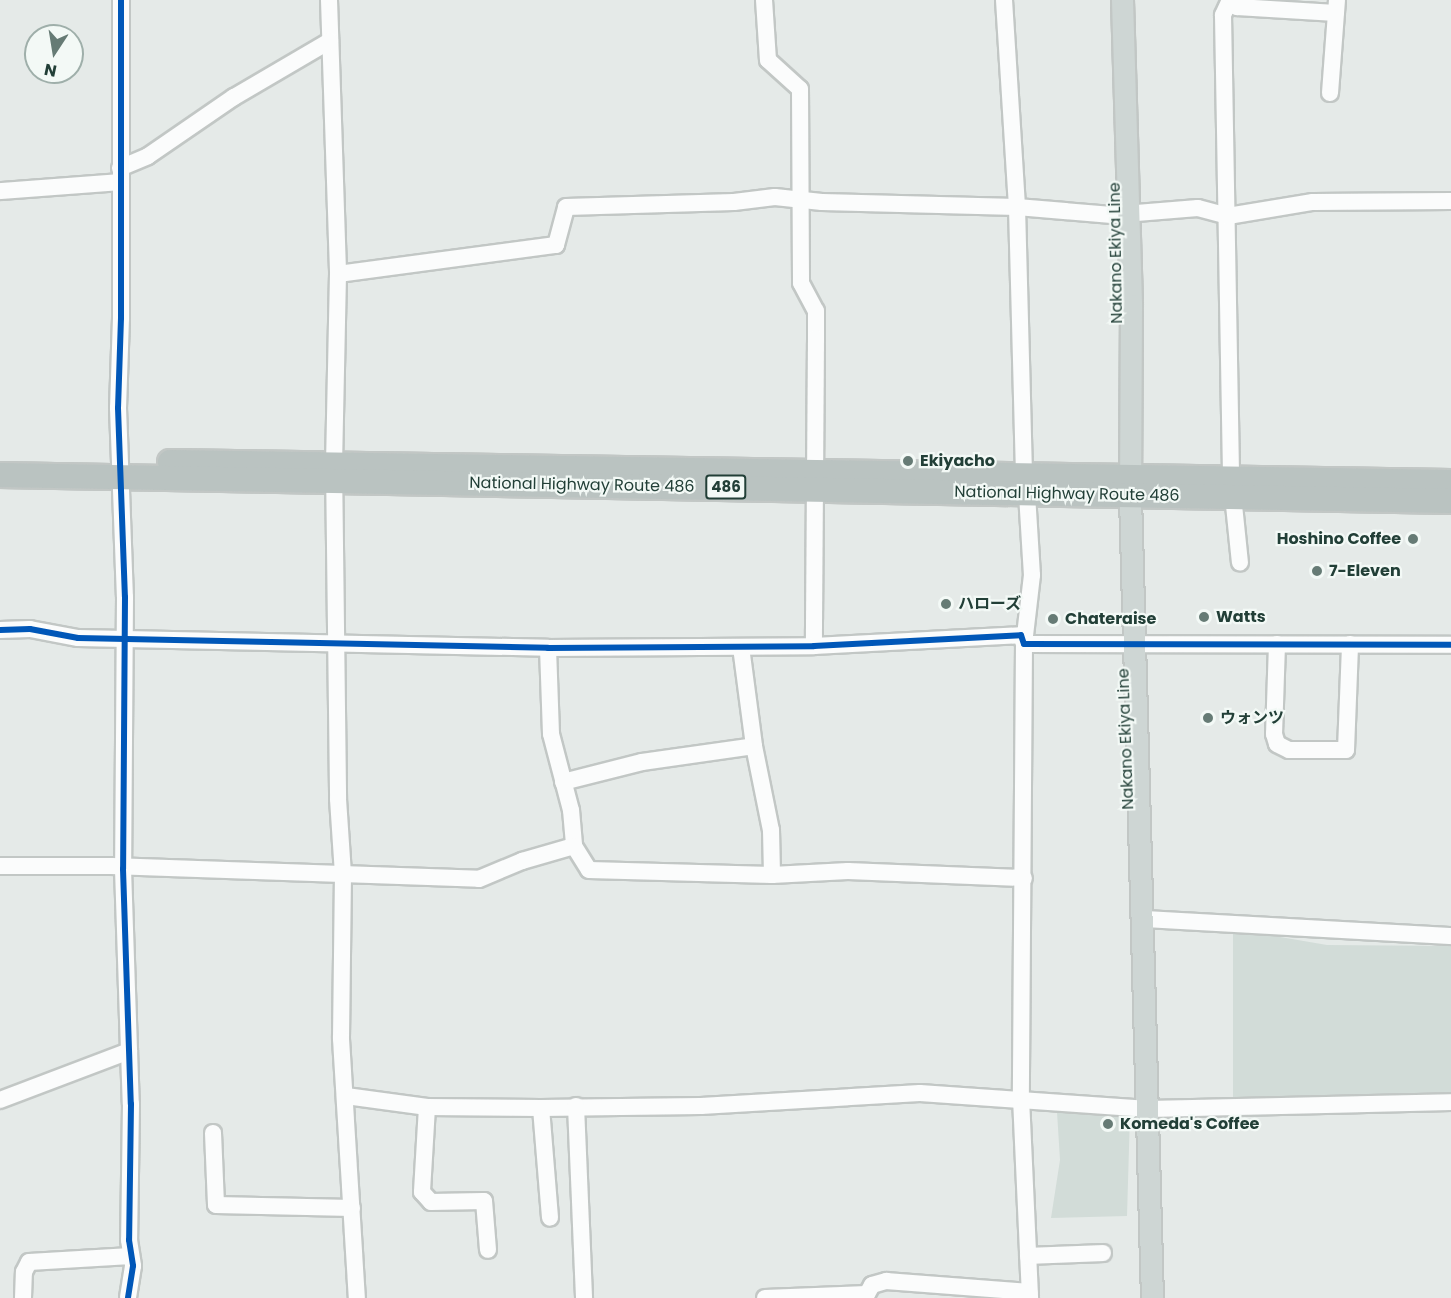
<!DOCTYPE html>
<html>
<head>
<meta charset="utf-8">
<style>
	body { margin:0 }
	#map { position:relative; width:1451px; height:1298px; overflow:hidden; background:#e5eae8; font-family:Poppins,"Noto Sans JP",sans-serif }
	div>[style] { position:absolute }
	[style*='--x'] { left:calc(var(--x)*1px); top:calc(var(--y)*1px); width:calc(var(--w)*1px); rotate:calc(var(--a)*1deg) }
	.built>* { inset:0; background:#d2dcd8 }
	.roads { filter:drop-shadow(2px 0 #c2c7c5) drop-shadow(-2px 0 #c2c7c5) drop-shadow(0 2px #c2c7c5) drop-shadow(0 -2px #c2c7c5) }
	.minor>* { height:16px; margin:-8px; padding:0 8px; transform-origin:8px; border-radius:8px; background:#fbfcfc }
	.major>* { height:21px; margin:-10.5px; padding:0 10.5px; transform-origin:10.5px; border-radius:10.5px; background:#ced6d4 }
	.highway>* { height:24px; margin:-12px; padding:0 12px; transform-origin:12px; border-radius:12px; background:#bac3c1 }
	.cycleway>* { height:6px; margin:-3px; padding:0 3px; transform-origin:3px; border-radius:3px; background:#0057b8 }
	.dots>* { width:16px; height:16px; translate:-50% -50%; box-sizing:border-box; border:3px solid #f3f9f6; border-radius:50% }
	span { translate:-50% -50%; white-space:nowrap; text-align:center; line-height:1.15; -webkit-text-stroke:4.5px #f3f9f6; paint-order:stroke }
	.shield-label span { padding:2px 4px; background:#f3f9f6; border:2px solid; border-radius:4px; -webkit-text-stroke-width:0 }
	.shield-label { font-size:15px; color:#223f37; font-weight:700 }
	.street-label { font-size:16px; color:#223f37 }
	.poi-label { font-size:16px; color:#223f37; font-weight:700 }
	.left { translate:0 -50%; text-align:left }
	.right { translate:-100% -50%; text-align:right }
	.north { position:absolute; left:24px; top:24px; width:60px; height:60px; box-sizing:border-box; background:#f3f9f6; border:2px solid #9fafaa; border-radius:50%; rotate:192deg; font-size:16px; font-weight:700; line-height:24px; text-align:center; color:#223f37 }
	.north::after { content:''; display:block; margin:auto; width:21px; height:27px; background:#667b75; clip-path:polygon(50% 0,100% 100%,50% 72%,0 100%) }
</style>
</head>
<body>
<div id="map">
	<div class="built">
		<div style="clip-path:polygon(1233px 929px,1327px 945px,1451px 946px,1451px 1096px,1233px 1103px)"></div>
		<div style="clip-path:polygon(1057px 1112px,1130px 1114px,1127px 1216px,1051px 1218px,1060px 1160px)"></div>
	</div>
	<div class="roads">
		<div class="minor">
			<div style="--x:121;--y:0;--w:318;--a:90"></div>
			<div style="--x:121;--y:318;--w:90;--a:91.9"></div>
			<div style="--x:118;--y:408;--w:189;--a:87.9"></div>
			<div style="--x:125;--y:597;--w:272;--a:90.4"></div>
			<div style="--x:123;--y:869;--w:235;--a:88.1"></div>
			<div style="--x:131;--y:1104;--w:136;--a:90.8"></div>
			<div style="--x:129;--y:1240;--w:26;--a:81"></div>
			<div style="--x:133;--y:1266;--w:32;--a:99"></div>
			<div style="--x:329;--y:0;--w:274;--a:88.1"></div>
			<div style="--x:338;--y:274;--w:190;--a:91.2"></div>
			<div style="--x:334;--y:464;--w:335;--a:89.3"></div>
			<div style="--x:338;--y:799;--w:75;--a:86.2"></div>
			<div style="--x:343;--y:874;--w:165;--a:90.7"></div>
			<div style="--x:341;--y:1039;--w:259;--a:86.5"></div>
			<div style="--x:764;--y:0;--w:60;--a:86.2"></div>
			<div style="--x:768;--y:60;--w:43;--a:42.2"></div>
			<div style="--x:800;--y:89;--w:194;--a:89.7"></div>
			<div style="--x:801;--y:283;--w:32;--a:62"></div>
			<div style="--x:816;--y:311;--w:27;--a:90"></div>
			<div style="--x:816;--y:338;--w:308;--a:90.4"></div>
			<div style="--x:1004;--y:0;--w:207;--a:86.4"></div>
			<div style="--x:1017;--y:207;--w:267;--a:88.5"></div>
			<div style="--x:1230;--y:0;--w:17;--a:115"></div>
			<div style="--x:1223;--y:15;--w:461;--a:89"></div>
			<div style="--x:1231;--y:476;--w:87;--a:84.1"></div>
			<div style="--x:1230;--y:4;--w:8;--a:23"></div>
			<div style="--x:1237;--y:7;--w:99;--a:3.5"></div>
			<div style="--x:1330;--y:93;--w:93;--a:-85.7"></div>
			<div style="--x:120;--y:168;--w:30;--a:-23"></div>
			<div style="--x:148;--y:156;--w:104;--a:-34.5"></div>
			<div style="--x:234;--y:97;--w:111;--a:-30.3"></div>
			<div style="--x:0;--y:191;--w:120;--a:-4.3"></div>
			<div style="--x:338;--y:274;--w:220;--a:-7.6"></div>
			<div style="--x:556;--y:245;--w:39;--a:-75"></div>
			<div style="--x:566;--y:207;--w:168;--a:-1.7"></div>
			<div style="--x:734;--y:202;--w:41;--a:-7"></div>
			<div style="--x:775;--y:197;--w:47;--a:6.1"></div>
			<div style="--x:822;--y:202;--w:195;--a:1.5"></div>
			<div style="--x:1017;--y:207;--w:95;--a:4.8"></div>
			<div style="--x:1112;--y:215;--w:86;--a:-4.7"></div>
			<div style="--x:1198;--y:208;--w:31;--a:15"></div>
			<div style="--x:1228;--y:216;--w:86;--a:-9.4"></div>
			<div style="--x:1313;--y:202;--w:138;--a:-0.4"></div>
			<div style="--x:1027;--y:494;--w:81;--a:86.5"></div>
			<div style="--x:1032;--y:575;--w:69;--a:96.6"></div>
			<div style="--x:1024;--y:644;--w:454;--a:90.4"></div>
			<div style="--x:1021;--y:1098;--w:200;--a:87.4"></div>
			<div style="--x:0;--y:630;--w:30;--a:-2"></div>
			<div style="--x:30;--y:629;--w:49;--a:10.6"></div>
			<div style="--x:78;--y:638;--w:470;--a:1.2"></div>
			<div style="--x:548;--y:648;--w:266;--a:-0.4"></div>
			<div style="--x:814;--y:646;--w:207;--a:-3"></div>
			<div style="--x:1021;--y:635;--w:9;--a:72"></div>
			<div style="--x:1024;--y:644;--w:427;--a:0.1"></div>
			<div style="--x:1277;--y:644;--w:90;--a:91.9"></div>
			<div style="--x:1274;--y:734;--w:10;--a:73"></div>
			<div style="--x:1277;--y:744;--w:13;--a:27"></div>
			<div style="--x:1289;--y:750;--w:57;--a:0"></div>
			<div style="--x:1346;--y:750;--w:106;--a:-87.8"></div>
			<div style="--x:741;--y:647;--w:100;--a:82.5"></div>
			<div style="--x:754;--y:746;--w:86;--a:78.6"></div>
			<div style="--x:771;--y:830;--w:45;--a:88.7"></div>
			<div style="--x:548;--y:648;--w:86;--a:88"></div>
			<div style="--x:551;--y:734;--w:79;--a:75.3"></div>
			<div style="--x:571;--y:810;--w:36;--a:85"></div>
			<div style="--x:563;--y:782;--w:81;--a:-14.2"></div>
			<div style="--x:642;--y:762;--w:113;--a:-8.1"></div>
			<div style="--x:0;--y:866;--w:111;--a:0"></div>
			<div style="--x:111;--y:866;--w:368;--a:2"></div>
			<div style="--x:479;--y:879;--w:47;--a:-22.7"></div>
			<div style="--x:522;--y:861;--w:54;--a:-16.1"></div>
			<div style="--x:574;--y:846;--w:28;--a:58"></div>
			<div style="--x:589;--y:870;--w:183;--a:1.6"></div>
			<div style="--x:772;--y:875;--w:76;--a:-3"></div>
			<div style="--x:848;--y:871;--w:176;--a:2.3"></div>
			<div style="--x:1144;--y:919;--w:307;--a:3.2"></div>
			<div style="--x:346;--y:1096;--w:82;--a:7.7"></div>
			<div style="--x:427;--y:1107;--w:114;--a:0.5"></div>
			<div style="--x:541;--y:1108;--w:160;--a:-0.7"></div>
			<div style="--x:701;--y:1106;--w:219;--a:-3.4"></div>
			<div style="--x:920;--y:1093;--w:229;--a:4"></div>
			<div style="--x:1148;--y:1109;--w:303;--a:-1.3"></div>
			<div style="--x:0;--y:1100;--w:138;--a:-20.8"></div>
			<div style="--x:576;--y:1106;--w:192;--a:87.6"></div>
			<div style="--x:427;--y:1107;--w:85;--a:93.4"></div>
			<div style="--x:422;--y:1192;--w:13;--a:48"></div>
			<div style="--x:431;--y:1202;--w:53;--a:-1.1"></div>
			<div style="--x:484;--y:1201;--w:49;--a:85.3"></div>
			<div style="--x:541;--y:1108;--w:110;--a:85.3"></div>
			<div style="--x:213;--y:1133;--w:72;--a:87.6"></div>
			<div style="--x:216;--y:1205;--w:136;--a:1.3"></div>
			<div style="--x:1028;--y:1256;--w:75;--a:-2.3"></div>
			<div style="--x:23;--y:1298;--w:26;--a:-88"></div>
			<div style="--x:24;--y:1272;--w:11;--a:-63"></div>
			<div style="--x:29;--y:1262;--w:102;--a:-3.4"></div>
			<div style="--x:765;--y:1298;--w:102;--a:-2.2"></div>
			<div style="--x:867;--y:1294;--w:10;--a:-61"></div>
			<div style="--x:872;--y:1285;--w:15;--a:-16"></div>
			<div style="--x:886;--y:1281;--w:144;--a:4.4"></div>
		</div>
		<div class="major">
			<div style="--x:1122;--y:0;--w:305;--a:88.3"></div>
			<div style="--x:1131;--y:305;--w:191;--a:90.3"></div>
			<div style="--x:1130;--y:496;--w:802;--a:88.43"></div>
		</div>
		<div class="highway">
			<div style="--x:170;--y:462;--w:1281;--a:0.89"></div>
			<div style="--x:0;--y:475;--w:1451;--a:1.03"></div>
		</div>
	</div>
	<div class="cycleway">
		<div style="--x:121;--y:0;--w:318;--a:90"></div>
		<div style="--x:121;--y:318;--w:90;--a:91.9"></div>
		<div style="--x:118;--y:408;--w:189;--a:87.9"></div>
		<div style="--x:125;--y:597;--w:272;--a:90.4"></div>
		<div style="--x:123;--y:869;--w:235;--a:88.1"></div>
		<div style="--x:131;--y:1104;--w:136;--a:90.8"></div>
		<div style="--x:129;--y:1240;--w:26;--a:81"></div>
		<div style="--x:133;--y:1266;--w:32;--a:99"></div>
		<div style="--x:0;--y:630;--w:30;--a:-2"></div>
		<div style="--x:30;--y:629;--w:49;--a:10.6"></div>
		<div style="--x:78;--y:638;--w:470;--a:1.2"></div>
		<div style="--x:548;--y:648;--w:266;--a:-0.4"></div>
		<div style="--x:814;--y:646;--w:207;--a:-3"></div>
		<div style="--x:1021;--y:635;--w:9;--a:72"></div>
		<div style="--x:1024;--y:644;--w:427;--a:0.1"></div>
	</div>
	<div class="dots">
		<div style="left:908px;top:461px;background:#667b75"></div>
		<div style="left:1413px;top:539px;background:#667b75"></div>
		<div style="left:1317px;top:571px;background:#667b75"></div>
		<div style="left:946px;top:604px;background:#667b75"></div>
		<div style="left:1204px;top:617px;background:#667b75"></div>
		<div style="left:1053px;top:619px;background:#667b75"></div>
		<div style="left:1208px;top:718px;background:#667b75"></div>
		<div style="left:1108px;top:1124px;background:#667b75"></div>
	</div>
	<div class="shield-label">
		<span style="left:726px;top:487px">486</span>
	</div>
	<div class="street-label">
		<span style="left:1116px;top:253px;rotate:-91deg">Nakano Ekiya Line</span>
		<span style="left:582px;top:485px;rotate:1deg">National Highway Route 486</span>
		<span style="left:1067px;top:494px;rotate:1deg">National Highway Route 486</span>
		<span style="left:1126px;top:739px;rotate:-92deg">Nakano Ekiya Line</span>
	</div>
	<div class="poi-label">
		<span class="left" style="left:920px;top:461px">Ekiyacho</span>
		<span class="right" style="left:1401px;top:539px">Hoshino Coffee</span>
		<span class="left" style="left:1329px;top:571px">7-Eleven</span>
		<span class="left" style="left:958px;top:604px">ハローズ</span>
		<span class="left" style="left:1216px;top:617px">Watts</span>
		<span class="left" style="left:1065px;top:619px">Chateraise</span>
		<span class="left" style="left:1220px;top:718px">ウォンツ</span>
		<span class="left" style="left:1120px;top:1124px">Komeda's Coffee</span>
	</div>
	<div class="north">N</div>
</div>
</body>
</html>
